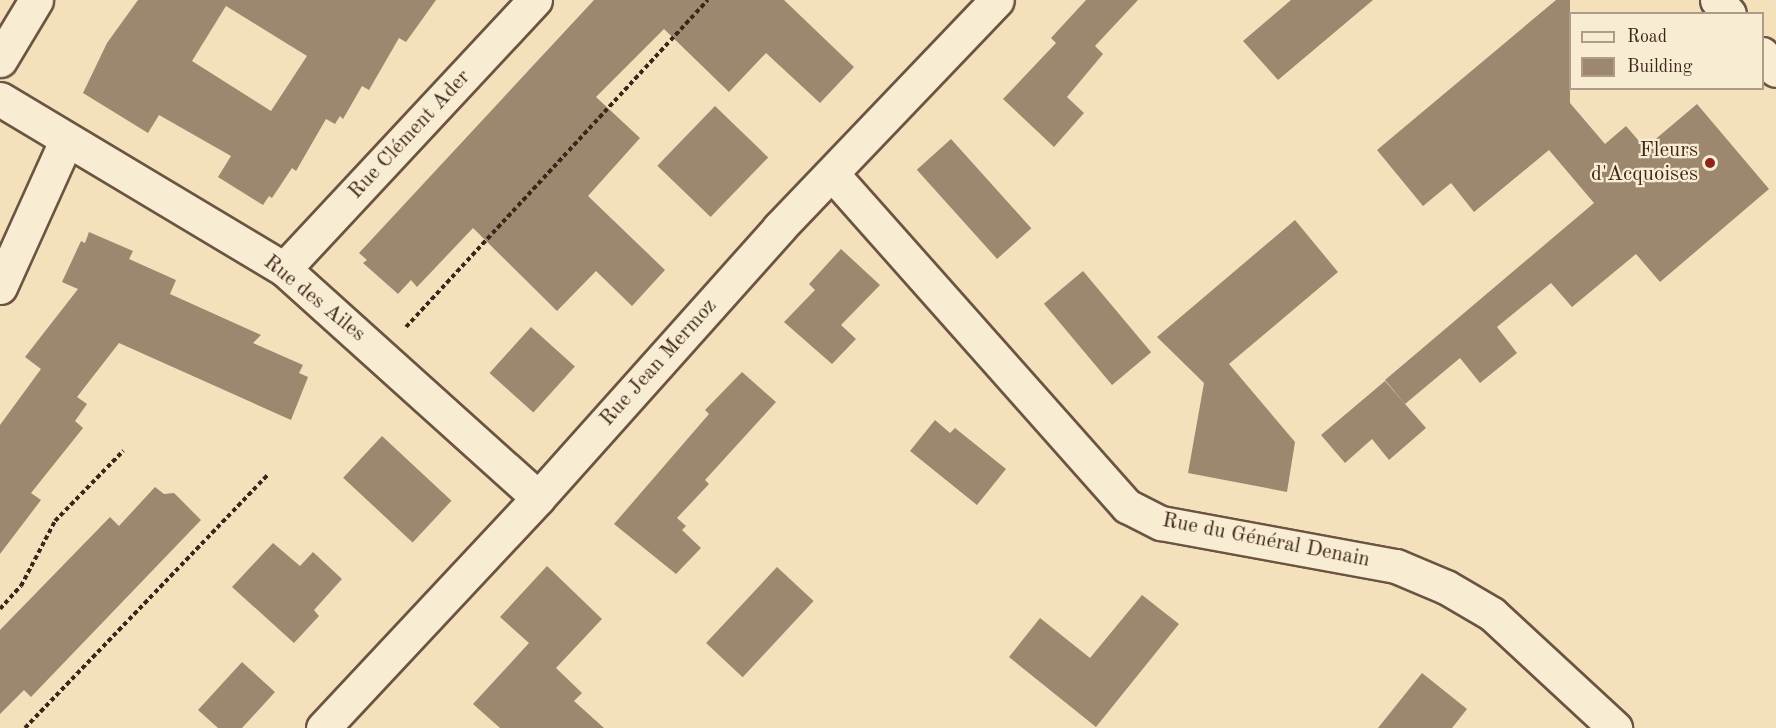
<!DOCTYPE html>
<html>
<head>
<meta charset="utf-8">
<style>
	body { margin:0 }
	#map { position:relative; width:1776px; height:728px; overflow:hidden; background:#f4e1bc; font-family:"Old Standard TT",serif }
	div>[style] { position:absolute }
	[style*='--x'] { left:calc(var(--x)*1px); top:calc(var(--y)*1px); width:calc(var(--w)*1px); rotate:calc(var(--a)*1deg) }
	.building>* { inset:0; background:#9d876e; transform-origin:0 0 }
	.path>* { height:4px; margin-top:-2px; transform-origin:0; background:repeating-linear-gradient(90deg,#3e251a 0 4.5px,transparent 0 7.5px) }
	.roads { filter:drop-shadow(2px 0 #6c5442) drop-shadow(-2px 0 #6c5442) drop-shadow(0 2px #6c5442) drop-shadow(0 -2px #6c5442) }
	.minor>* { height:33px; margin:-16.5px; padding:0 16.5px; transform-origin:16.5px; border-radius:16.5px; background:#f8ecd3 }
	.secondary>* { height:33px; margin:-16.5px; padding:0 16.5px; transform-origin:16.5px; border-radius:16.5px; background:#f8ecd3 }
	.dots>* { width:16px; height:16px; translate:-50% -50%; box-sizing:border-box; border:3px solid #f8ecd3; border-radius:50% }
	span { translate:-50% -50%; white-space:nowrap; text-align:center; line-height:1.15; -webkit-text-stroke:4.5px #f8ecd3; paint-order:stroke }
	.street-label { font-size:21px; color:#3e251a }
	.poi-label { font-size:21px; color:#3e251a }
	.right { translate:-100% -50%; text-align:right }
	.legend { position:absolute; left:1569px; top:12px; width:195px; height:78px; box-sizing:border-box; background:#f8ecd3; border:2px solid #ae9c89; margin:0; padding:8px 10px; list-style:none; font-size:18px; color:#3e251a }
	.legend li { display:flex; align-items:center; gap:12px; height:30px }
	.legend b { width:30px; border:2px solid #ae9c89 }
</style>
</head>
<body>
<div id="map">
	<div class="building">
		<div style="clip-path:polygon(evenodd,138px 0,436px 0,406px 42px,399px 38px,369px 90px,362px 86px,343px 119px,340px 116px,335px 124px,326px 119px,296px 171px,292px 168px,272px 198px,269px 196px,263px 205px,218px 177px,231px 156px,159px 115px,148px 133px,83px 93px,107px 43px,138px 0,226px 6px,307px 56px,271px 111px,192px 61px,226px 6px)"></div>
		<div style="clip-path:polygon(594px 0,784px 0,854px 67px,820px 103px,766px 53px,729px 92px,664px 29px,596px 97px,640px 138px,588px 196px,665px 270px,632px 306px,596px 271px,557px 311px,473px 228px,417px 287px,411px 280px,398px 294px,363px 263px,367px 260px,359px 253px)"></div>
		<div style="clip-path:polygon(1086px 0,1138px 0,1095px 46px,1103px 54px,1067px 97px,1084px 113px,1054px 147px,1003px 99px,1056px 43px,1051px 38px)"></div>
		<div style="clip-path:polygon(1291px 0,1373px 0,1278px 80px,1243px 41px)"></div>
		<div style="clip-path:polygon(1556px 0,1570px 0,1570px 103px,1605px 144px,1626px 126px,1645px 148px,1697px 104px,1769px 189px,1660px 282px,1636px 254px,1572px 307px,1551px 283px,1497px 327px,1517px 353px,1480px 383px,1460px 358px,1405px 404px,1385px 380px,1594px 203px,1549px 150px,1474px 212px,1451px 183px,1423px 206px,1377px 150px)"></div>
		<div style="left:715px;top:106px;width:74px;height:83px;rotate:44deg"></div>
		<div style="left:951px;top:139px;width:120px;height:46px;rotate:48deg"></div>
		<div style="clip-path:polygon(1295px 220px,1338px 272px,1229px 364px,1295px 442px,1287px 492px,1188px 473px,1204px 383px,1157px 337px)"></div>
		<div style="clip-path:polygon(89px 232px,133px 251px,129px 259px,176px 280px,170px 294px,261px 335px,253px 343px,303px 365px,299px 373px,308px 377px,291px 420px,119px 343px,77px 397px,87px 404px,75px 421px,83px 428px,31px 493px,41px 500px,0 554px,0 425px,41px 369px,25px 357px,78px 289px,62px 282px,81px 241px,85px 243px)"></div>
		<div style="clip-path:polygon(841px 249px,880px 285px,841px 325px,856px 339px,832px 364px,784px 322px,815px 290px,809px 284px)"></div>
		<div style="left:1083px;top:271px;width:106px;height:51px;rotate:50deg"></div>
		<div style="left:531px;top:327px;width:59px;height:62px;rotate:42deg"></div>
		<div style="clip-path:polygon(742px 372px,776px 402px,705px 480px,709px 484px,677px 518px,686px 526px,682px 530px,701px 548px,676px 574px,614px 524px,709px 414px,705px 410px)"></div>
		<div style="clip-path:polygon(1385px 381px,1426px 428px,1389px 460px,1372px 439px,1345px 463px,1321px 435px)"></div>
		<div style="clip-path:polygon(935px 420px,950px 433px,955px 428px,1006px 469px,977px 505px,910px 451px)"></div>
		<div style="left:382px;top:436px;width:95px;height:57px;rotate:43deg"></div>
		<div style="clip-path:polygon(155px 487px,164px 494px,174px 493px,201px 520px,31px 697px,24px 690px,0 714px,0 630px,110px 517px,119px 526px)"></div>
		<div style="clip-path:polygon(273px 543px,300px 566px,313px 552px,342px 579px,314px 610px,319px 616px,294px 643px,232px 587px)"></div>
		<div style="clip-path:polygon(547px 566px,602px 619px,556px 668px,582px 693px,574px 701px,604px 728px,500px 728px,473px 704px,529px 643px,500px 617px)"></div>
		<div style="left:777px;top:567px;width:50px;height:104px;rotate:43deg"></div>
		<div style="clip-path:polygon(1142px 595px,1179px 624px,1096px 727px,1009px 657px,1040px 618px,1090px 658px)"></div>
		<div style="clip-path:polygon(242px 662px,275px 692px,242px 728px,218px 728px,198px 710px)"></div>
		<div style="clip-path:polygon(1422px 673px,1467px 709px,1452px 728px,1378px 728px)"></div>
	</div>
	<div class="path">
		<div style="--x:406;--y:327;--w:445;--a:-47.3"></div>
		<div style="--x:0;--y:609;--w:31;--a:-48"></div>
		<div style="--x:21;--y:586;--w:73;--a:-62.4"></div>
		<div style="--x:55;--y:521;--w:98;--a:-45.8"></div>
		<div style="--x:25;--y:728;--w:351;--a:-46.2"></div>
	</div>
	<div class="roads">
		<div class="minor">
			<div style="--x:0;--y:60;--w:70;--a:-59"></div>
			<div style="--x:0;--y:99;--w:331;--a:30.9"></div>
			<div style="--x:284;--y:269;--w:342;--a:42"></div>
			<div style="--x:833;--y:175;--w:443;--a:48.4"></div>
			<div style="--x:1127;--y:506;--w:38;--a:27"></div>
			<div style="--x:1161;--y:523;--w:239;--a:10.4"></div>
			<div style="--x:1396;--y:566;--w:54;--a:22.8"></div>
			<div style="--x:1446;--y:587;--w:53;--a:30.4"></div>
			<div style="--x:1492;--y:614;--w:168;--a:42.8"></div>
			<div style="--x:284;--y:269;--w:368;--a:-47"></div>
			<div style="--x:0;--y:287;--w:160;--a:-65.7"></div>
			<div style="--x:323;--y:728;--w:315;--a:-46.9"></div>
			<div style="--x:538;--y:498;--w:362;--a:-48.2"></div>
			<div style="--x:779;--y:228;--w:315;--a:-46.3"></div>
		</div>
		<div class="secondary">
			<div style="--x:1717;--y:0;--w:18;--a:49"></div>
			<div style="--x:1762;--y:54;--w:21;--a:49"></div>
		</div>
	</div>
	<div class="dots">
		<div style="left:1710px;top:163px;background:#8f2418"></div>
	</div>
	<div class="street-label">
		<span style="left:410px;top:135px;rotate:-47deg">Rue Clément Ader</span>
		<span style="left:314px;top:299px;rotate:39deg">Rue des Ailes</span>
		<span style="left:659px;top:363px;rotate:-48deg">Rue Jean Mermoz</span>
		<span style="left:1266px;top:541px;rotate:11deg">Rue du Général Denain</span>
	</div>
	<div class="poi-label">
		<span class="right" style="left:1698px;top:163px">Fleurs<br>d'Acquoises</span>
	</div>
	<ul class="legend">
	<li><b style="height:8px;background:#f8ecd3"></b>Road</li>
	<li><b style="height:16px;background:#9d876e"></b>Building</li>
	</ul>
</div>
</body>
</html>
